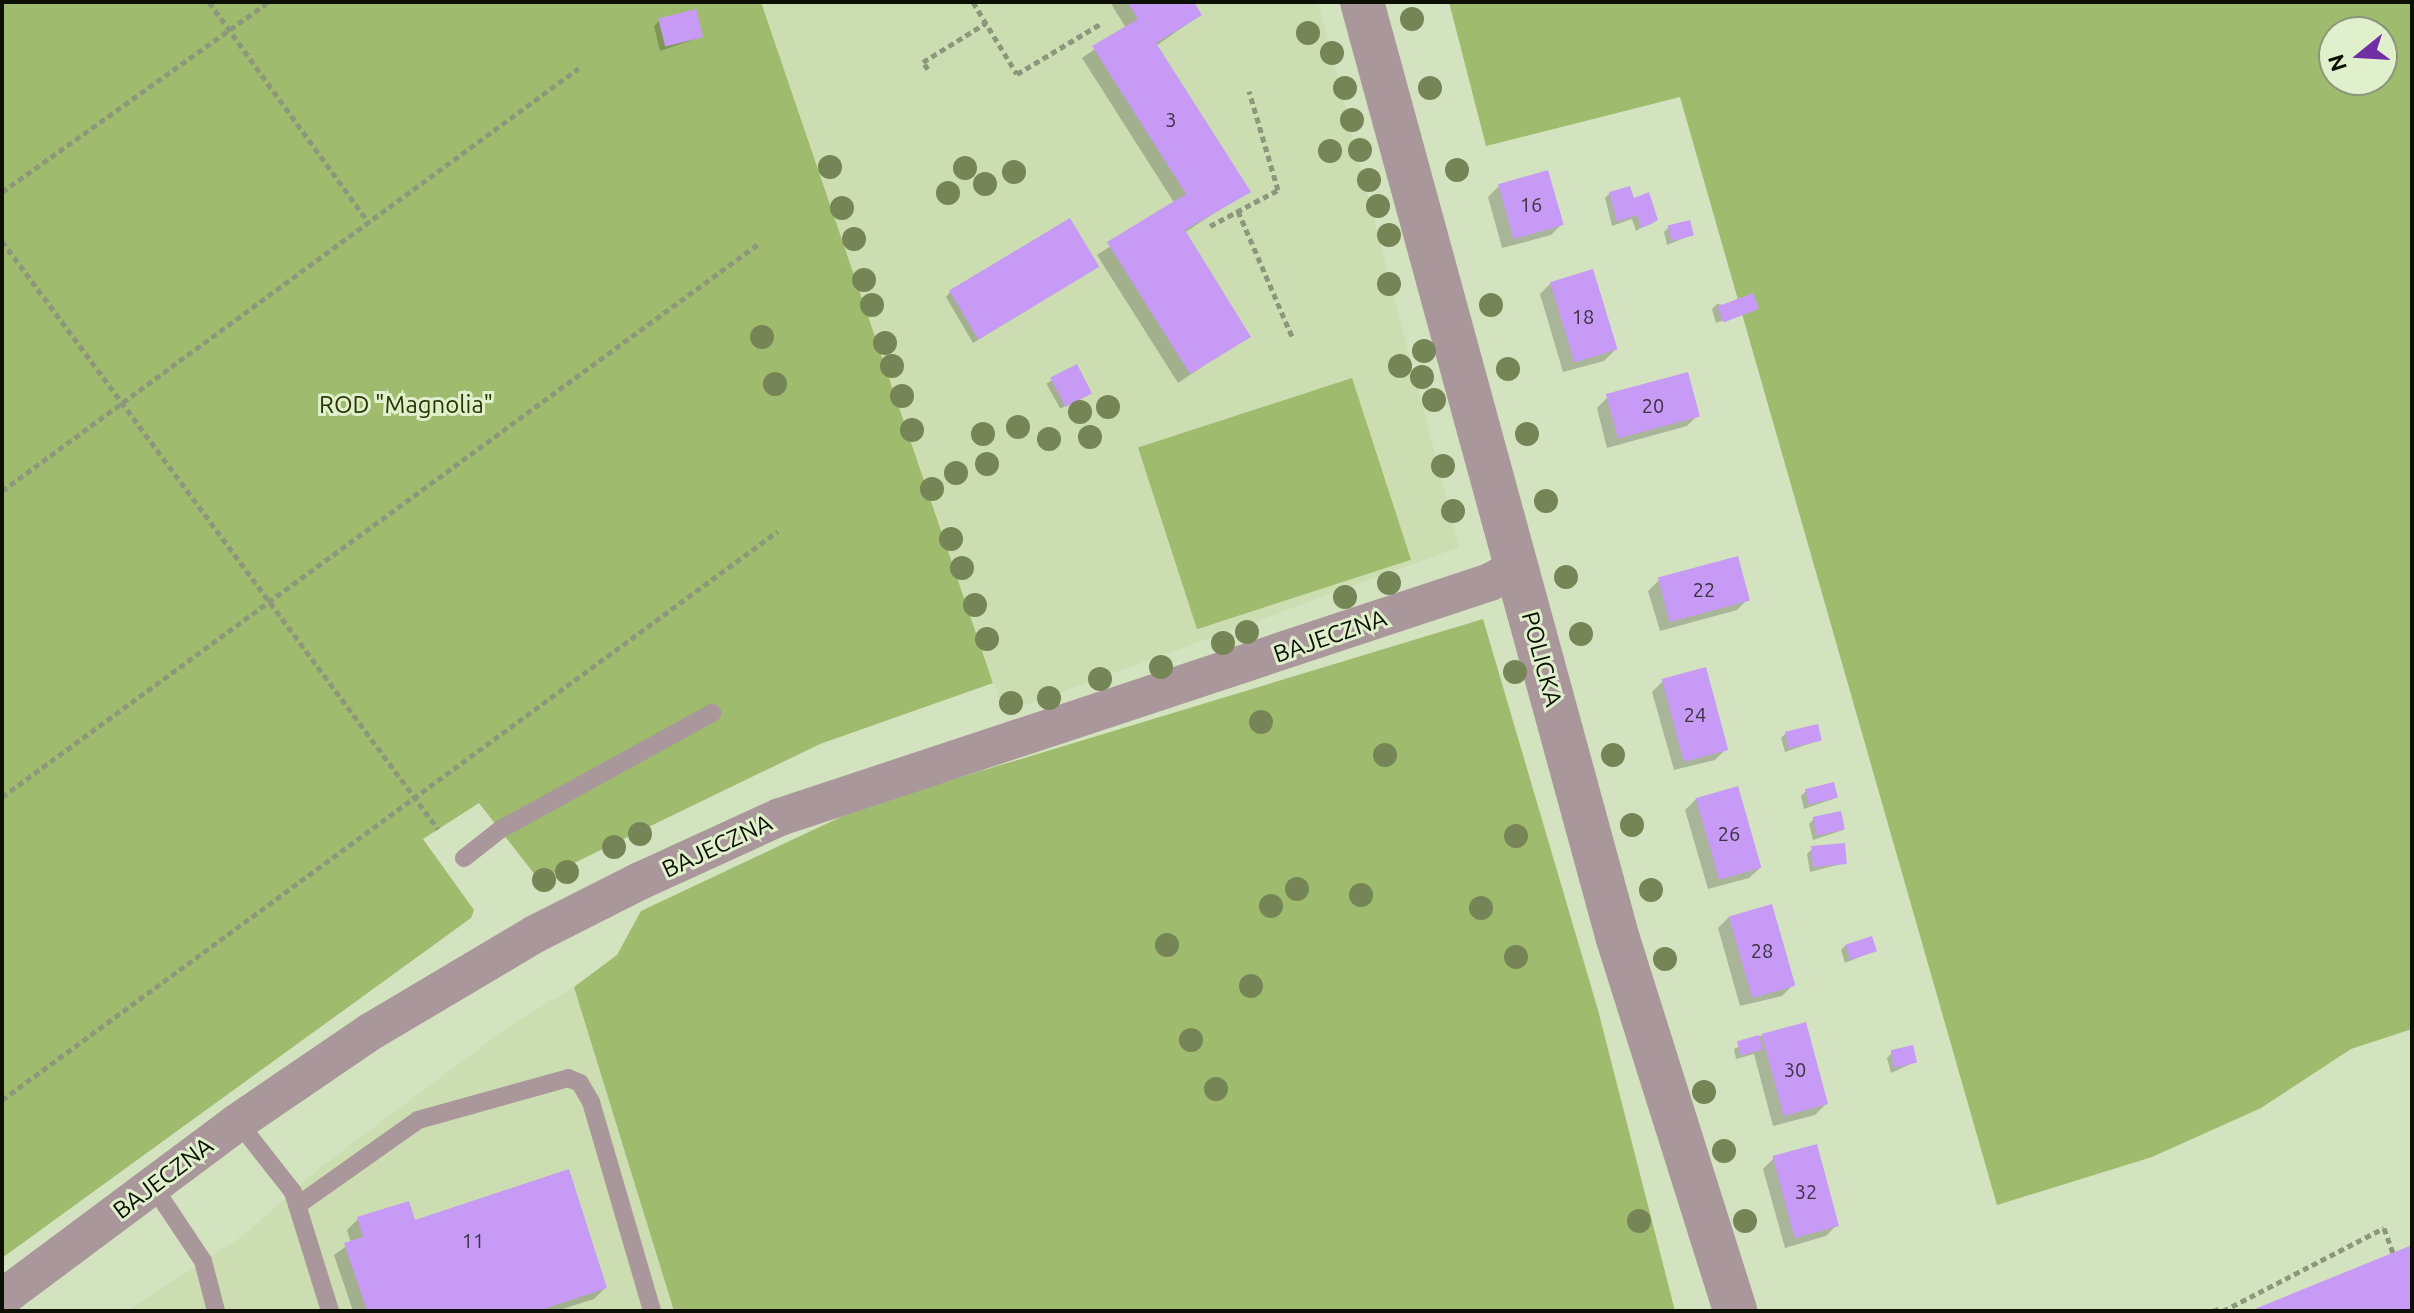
<!DOCTYPE html>
<html>
<head>
<meta charset="utf-8">
<style>
	body { margin:0 }
	#map { position:relative; width:2414px; height:1313px; overflow:hidden; background:#d4e3bf; font-family:Ubuntu,sans-serif }
	div>[style] { position:absolute }
	[style*='--x'] { left:calc(var(--x)*1px); top:calc(var(--y)*1px); width:calc(var(--w)*1px); rotate:calc(var(--a)*1deg) }
	.built>* { inset:0; background:#cbddb1 }
	.green>* { inset:0; background:#9ebb6e; transform-origin:0 0 }
	.shadow>* { inset:0; background:#0003; transform-origin:0 0 }
	.building>* { inset:0; background:#c79af6; transform-origin:0 0 }
	.path>* { height:5px; margin-top:-2.5px; transform-origin:0; background:repeating-linear-gradient(90deg,#8c977c 0 6px,transparent 0 10px) }
	.service>* { height:18px; margin:-9px; padding:0 9px; transform-origin:9px; border-radius:9px; background:#aa979b }
	.minor>* { height:38px; margin:-19px; padding:0 19px; transform-origin:19px; border-radius:19px; background:#aa979b }
	.tertiary>* { height:44px; margin:-22px; padding:0 22px; transform-origin:22px; border-radius:22px; background:#aa979b }
	.trees>* { width:24px; height:24px; margin:-12px; border-radius:50%; background:#758556 }
	span { translate:-50% -50%; white-space:nowrap; text-align:center; line-height:1.15; -webkit-text-stroke:6px #e1f0cc; paint-order:stroke }
	.number-label { font-size:20px; color:#3a3240 }
	.number-label span { -webkit-text-stroke-width:0 }
	.park-label { font-size:24px; color:#283800 }
	.street-label { font-size:24px; color:#0b0f04 }
	.frame { position:absolute; inset:0; border:4px solid #0b0f04; pointer-events:none }
	.north { position:absolute; left:2318px; top:16px; width:80px; height:80px; box-sizing:border-box; background:#e1f0cc; border:2px solid #8b967c; border-radius:50%; rotate:252deg; font-size:22px; font-weight:700; line-height:32px; text-align:center; color:#0b0f04 }
	.north::after { content:''; display:block; margin:auto; width:28px; height:36px; background:#702fa4; clip-path:polygon(50% 0,100% 100%,50% 72%,0 100%) }
</style>
</head>
<body>
<div id="map">
	<div class="built">
		<div style="clip-path:polygon(761px 2px,1318px 2px,1459px 547px,1004px 713px)"></div>
		<div style="clip-path:polygon(574px 987px,674px 1311px,127px 1311px,244px 1235px,321px 1167px,512px 1024px)"></div>
	</div>
	<div class="green">
		<div style="clip-path:polygon(2px 2px,761px 2px,993px 683px,820px 744px,539px 880px,479px 803px,423px 839px,474px 910px,471px 918px,2px 1258px)"></div>
		<div style="clip-path:polygon(evenodd,1449px 2px,2412px 2px,2412px 1029px,2351px 1049px,2261px 1108px,2152px 1157px,1997px 1205px,1680px 97px,1486px 146px,1449px 2px,2334px 32px,2382px 32px,2382px 80px,2334px 80px,2334px 32px)"></div>
		<div style="left:1352px;top:378px;width:191px;height:225px;rotate:72deg"></div>
		<div style="clip-path:polygon(1483px 619px,1598px 1010px,1675px 1311px,674px 1311px,574px 987px,617px 955px,641px 911px,862px 807px)"></div>
	</div>
	<div class="shadow">
		<div style="clip-path:polygon(1110px 2px,1191px 2px,1200px 15px,1156px 46px,1248px 191px,1184px 233px,1248px 336px,1178px 383px,1097px 255px,1175px 204px,1082px 58px,1126px 28px)"></div>
		<div style="clip-path:polygon(659px 21px,701px 37px,660px 51px,654px 26px)"></div>
		<div style="clip-path:polygon(1499px 186px,1562px 224px,1551px 235px,1502px 248px,1488px 197px)"></div>
		<div style="clip-path:polygon(1610px 193px,1632px 200px,1656px 219px,1636px 231px,1632px 219px,1612px 226px,1605px 198px)"></div>
		<div style="clip-path:polygon(1669px 227px,1692px 235px,1667px 245px,1664px 232px)"></div>
		<div style="clip-path:polygon(1091px 271px,973px 343px,946px 297px,950px 292px)"></div>
		<div style="clip-path:polygon(1551px 283px,1615px 350px,1604px 361px,1563px 372px,1540px 294px)"></div>
		<div style="clip-path:polygon(1717px 304px,1756px 309px,1716px 323px,1712px 309px)"></div>
		<div style="left:1076px;top:367px;width:29px;height:34px;rotate:61deg"></div>
		<div style="clip-path:polygon(1608px 397px,1698px 415px,1687px 426px,1607px 448px,1597px 408px)"></div>
		<div style="clip-path:polygon(1659px 580px,1748px 599px,1737px 610px,1660px 631px,1648px 591px)"></div>
		<div style="clip-path:polygon(1663px 681px,1726px 749px,1715px 760px,1674px 770px,1652px 692px)"></div>
		<div style="clip-path:polygon(1786px 733px,1820px 740px,1785px 752px,1781px 738px)"></div>
		<div style="clip-path:polygon(1806px 791px,1836px 798px,1804px 809px,1801px 796px)"></div>
		<div style="clip-path:polygon(1696px 799px,1760px 868px,1749px 878px,1708px 889px,1685px 810px)"></div>
		<div style="clip-path:polygon(1814px 819px,1843px 830px,1813px 840px,1809px 824px)"></div>
		<div style="clip-path:polygon(1812px 849px,1845px 863px,1810px 872px,1807px 854px)"></div>
		<div style="clip-path:polygon(1729px 917px,1793px 985px,1782px 996px,1740px 1006px,1718px 928px)"></div>
		<div style="clip-path:polygon(1846px 945px,1874px 951px,1845px 963px,1841px 950px)"></div>
		<div style="clip-path:polygon(1763px 1035px,1826px 1104px,1815px 1115px,1773px 1126px,1754px 1054px,1736px 1059px,1734px 1049px)"></div>
		<div style="clip-path:polygon(1892px 1053px,1915px 1062px,1891px 1073px,1887px 1058px)"></div>
		<div style="clip-path:polygon(1774px 1158px,1837px 1225px,1826px 1236px,1785px 1248px,1763px 1169px)"></div>
		<div style="clip-path:polygon(358px 1219px,414px 1222px,605px 1288px,594px 1299px,556px 1311px,353px 1311px,334px 1255px,351px 1243px,347px 1230px)"></div>
	</div>
	<div class="building">
		<div style="clip-path:polygon(1127px 2px,1194px 2px,1202px 15px,1156px 43px,1251px 192px,1185px 230px,1251px 337px,1190px 374px,1107px 242px,1186px 194px,1092px 46px,1138px 19px)"></div>
		<div style="left:696px;top:9px;width:29px;height:39px;rotate:76deg"></div>
		<div style="left:1548px;top:170px;width:57px;height:52px;rotate:74deg"></div>
		<div style="clip-path:polygon(1630px 186px,1634px 198px,1649px 192px,1658px 220px,1649px 225px,1641px 228px,1637px 215px,1617px 222px,1609px 192px)"></div>
		<div style="left:1070px;top:218px;width:57px;height:141px;rotate:59deg"></div>
		<div style="left:1690px;top:220px;width:16px;height:23px;rotate:76deg"></div>
		<div style="left:1593px;top:269px;width:84px;height:45px;rotate:73deg"></div>
		<div style="left:1753px;top:293px;width:17px;height:38px;rotate:69deg"></div>
		<div style="left:1077px;top:364px;width:33px;height:30px;rotate:63deg"></div>
		<div style="left:1688px;top:372px;width:46px;height:85px;rotate:75deg"></div>
		<div style="left:1738px;top:556px;width:46px;height:83px;rotate:75deg"></div>
		<div style="left:1706px;top:667px;width:86px;height:46px;rotate:75deg"></div>
		<div style="left:1818px;top:724px;width:17px;height:34px;rotate:77deg"></div>
		<div style="left:1834px;top:782px;width:16px;height:30px;rotate:76deg"></div>
		<div style="left:1738px;top:786px;width:85px;height:44px;rotate:74deg"></div>
		<div style="left:1841px;top:811px;width:19px;height:29px;rotate:78deg"></div>
		<div style="left:1845px;top:843px;width:21px;height:34px;rotate:85deg"></div>
		<div style="left:1772px;top:904px;width:85px;height:45px;rotate:74deg"></div>
		<div style="left:1872px;top:936px;width:16px;height:28px;rotate:72deg"></div>
		<div style="left:1806px;top:1022px;width:85px;height:46px;rotate:75deg"></div>
		<div style="left:1759px;top:1035px;width:15px;height:23px;rotate:74deg"></div>
		<div style="left:1913px;top:1045px;width:18px;height:23px;rotate:77deg"></div>
		<div style="left:1817px;top:1144px;width:85px;height:46px;rotate:75deg"></div>
		<div style="clip-path:polygon(569px 1169px,607px 1288px,538px 1311px,367px 1311px,344px 1243px,363px 1237px,357px 1217px,409px 1201px,415px 1220px)"></div>
		<div style="clip-path:polygon(2412px 1245px,2412px 1311px,2250px 1311px,2316px 1284px)"></div>
	</div>
	<div class="path">
		<div style="--x:209;--y:2;--w:273;--a:54.1"></div>
		<div style="--x:973;--y:2;--w:84;--a:58.6"></div>
		<div style="--x:1017;--y:74;--w:99;--a:-31"></div>
		<div style="--x:928;--y:69;--w:9;--a:-126"></div>
		<div style="--x:923;--y:62;--w:74;--a:-31.8"></div>
		<div style="--x:2;--y:192;--w:327;--a:-35.5"></div>
		<div style="--x:1238;--y:211;--w:139;--a:66.7"></div>
		<div style="--x:1210;--y:226;--w:77;--a:-27.9"></div>
		<div style="--x:1278;--y:190;--w:103;--a:-106.3"></div>
		<div style="--x:2;--y:241;--w:732;--a:53.44"></div>
		<div style="--x:2;--y:491;--w:715;--a:-36.25"></div>
		<div style="--x:2;--y:797;--w:940;--a:-36.18"></div>
		<div style="--x:2;--y:1100;--w:962;--a:-36.25"></div>
		<div style="--x:2213;--y:1311;--w:9;--a:-18"></div>
		<div style="--x:2223;--y:1311;--w:181;--a:-27.3"></div>
		<div style="--x:2384;--y:1228;--w:27;--a:70"></div>
	</div>
	<div class="service">
		<div style="--x:464;--y:858;--w:47;--a:-38.1"></div>
		<div style="--x:501;--y:829;--w:241;--a:-28.8"></div>
		<div style="--x:238;--y:1122;--w:89;--a:51.8"></div>
		<div style="--x:293;--y:1192;--w:125;--a:72.7"></div>
		<div style="--x:153;--y:1186;--w:90;--a:56.3"></div>
		<div style="--x:203;--y:1261;--w:52;--a:75.4"></div>
		<div style="--x:298;--y:1205;--w:147;--a:-35.3"></div>
		<div style="--x:418;--y:1120;--w:156;--a:-15.6"></div>
		<div style="--x:568;--y:1078;--w:13;--a:23"></div>
		<div style="--x:580;--y:1083;--w:22;--a:60"></div>
		<div style="--x:591;--y:1102;--w:218;--a:73.7"></div>
	</div>
	<div class="minor">
		<div style="--x:2;--y:1298;--w:294;--a:-36.7"></div>
		<div style="--x:238;--y:1122;--w:160;--a:-34.3"></div>
		<div style="--x:370;--y:1032;--w:192;--a:-30.7"></div>
		<div style="--x:535;--y:934;--w:118;--a:-26.8"></div>
		<div style="--x:640;--y:881;--w:154;--a:-24.6"></div>
		<div style="--x:780;--y:817;--w:748;--a:-18.31"></div>
		<div style="--x:1490;--y:582;--w:31;--a:-29"></div>
	</div>
	<div class="tertiary">
		<div style="--x:1362;--y:2;--w:971;--a:74.72"></div>
		<div style="--x:1618;--y:939;--w:390;--a:72.5"></div>
	</div>
	<div class="trees">
		<div style="left:1412px;top:19px"></div>
		<div style="left:1308px;top:33px"></div>
		<div style="left:1332px;top:53px"></div>
		<div style="left:1345px;top:88px"></div>
		<div style="left:1430px;top:88px"></div>
		<div style="left:1352px;top:120px"></div>
		<div style="left:1360px;top:150px"></div>
		<div style="left:1330px;top:151px"></div>
		<div style="left:830px;top:167px"></div>
		<div style="left:965px;top:168px"></div>
		<div style="left:1457px;top:170px"></div>
		<div style="left:1014px;top:172px"></div>
		<div style="left:1369px;top:180px"></div>
		<div style="left:985px;top:184px"></div>
		<div style="left:948px;top:193px"></div>
		<div style="left:1378px;top:206px"></div>
		<div style="left:842px;top:208px"></div>
		<div style="left:1389px;top:235px"></div>
		<div style="left:854px;top:239px"></div>
		<div style="left:864px;top:280px"></div>
		<div style="left:1389px;top:284px"></div>
		<div style="left:872px;top:305px"></div>
		<div style="left:1491px;top:305px"></div>
		<div style="left:762px;top:337px"></div>
		<div style="left:885px;top:343px"></div>
		<div style="left:1424px;top:351px"></div>
		<div style="left:892px;top:366px"></div>
		<div style="left:1400px;top:366px"></div>
		<div style="left:1508px;top:369px"></div>
		<div style="left:1422px;top:377px"></div>
		<div style="left:775px;top:384px"></div>
		<div style="left:902px;top:396px"></div>
		<div style="left:1434px;top:400px"></div>
		<div style="left:1108px;top:407px"></div>
		<div style="left:1080px;top:412px"></div>
		<div style="left:1018px;top:427px"></div>
		<div style="left:912px;top:430px"></div>
		<div style="left:983px;top:434px"></div>
		<div style="left:1527px;top:434px"></div>
		<div style="left:1090px;top:437px"></div>
		<div style="left:1049px;top:439px"></div>
		<div style="left:987px;top:464px"></div>
		<div style="left:1443px;top:466px"></div>
		<div style="left:956px;top:473px"></div>
		<div style="left:932px;top:489px"></div>
		<div style="left:1546px;top:501px"></div>
		<div style="left:1453px;top:511px"></div>
		<div style="left:951px;top:539px"></div>
		<div style="left:962px;top:568px"></div>
		<div style="left:1566px;top:577px"></div>
		<div style="left:1389px;top:583px"></div>
		<div style="left:1345px;top:597px"></div>
		<div style="left:975px;top:605px"></div>
		<div style="left:1247px;top:632px"></div>
		<div style="left:1581px;top:634px"></div>
		<div style="left:987px;top:639px"></div>
		<div style="left:1223px;top:643px"></div>
		<div style="left:1161px;top:667px"></div>
		<div style="left:1515px;top:672px"></div>
		<div style="left:1100px;top:679px"></div>
		<div style="left:1049px;top:698px"></div>
		<div style="left:1011px;top:703px"></div>
		<div style="left:1261px;top:722px"></div>
		<div style="left:1385px;top:755px"></div>
		<div style="left:1613px;top:755px"></div>
		<div style="left:1632px;top:825px"></div>
		<div style="left:640px;top:834px"></div>
		<div style="left:1516px;top:836px"></div>
		<div style="left:614px;top:847px"></div>
		<div style="left:567px;top:872px"></div>
		<div style="left:544px;top:880px"></div>
		<div style="left:1297px;top:889px"></div>
		<div style="left:1651px;top:890px"></div>
		<div style="left:1361px;top:895px"></div>
		<div style="left:1271px;top:906px"></div>
		<div style="left:1481px;top:908px"></div>
		<div style="left:1167px;top:945px"></div>
		<div style="left:1516px;top:957px"></div>
		<div style="left:1665px;top:959px"></div>
		<div style="left:1251px;top:986px"></div>
		<div style="left:1191px;top:1040px"></div>
		<div style="left:1216px;top:1089px"></div>
		<div style="left:1704px;top:1092px"></div>
		<div style="left:1724px;top:1151px"></div>
		<div style="left:1639px;top:1221px"></div>
		<div style="left:1745px;top:1221px"></div>
	</div>
	<div class="number-label">
		<span style="left:1171px;top:119px">3</span>
		<span style="left:1531px;top:204px">16</span>
		<span style="left:1583px;top:316px">18</span>
		<span style="left:1653px;top:405px">20</span>
		<span style="left:1704px;top:589px">22</span>
		<span style="left:1695px;top:714px">24</span>
		<span style="left:1729px;top:833px">26</span>
		<span style="left:1762px;top:950px">28</span>
		<span style="left:1795px;top:1069px">30</span>
		<span style="left:1806px;top:1191px">32</span>
		<span style="left:473px;top:1240px">11</span>
	</div>
	<div class="park-label">
		<span style="left:406px;top:405px">ROD "Magnolia"</span>
	</div>
	<div class="street-label">
		<span style="left:1330px;top:636px;rotate:-19deg">BAJECZNA</span>
		<span style="left:1542px;top:659px;rotate:75deg">POLICKA</span>
		<span style="left:717px;top:846px;rotate:-25deg">BAJECZNA</span>
		<span style="left:163px;top:1178px;rotate:-37deg">BAJECZNA</span>
	</div>
	<div class="frame"></div>
	<div class="north">N</div>
</div>
</body>
</html>
